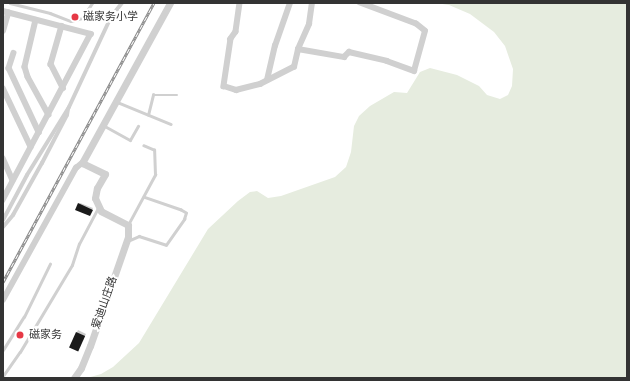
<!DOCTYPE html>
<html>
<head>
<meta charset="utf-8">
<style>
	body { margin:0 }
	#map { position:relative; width:630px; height:381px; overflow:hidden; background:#fff; font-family:"Roboto Condensed","Noto Sans SC",sans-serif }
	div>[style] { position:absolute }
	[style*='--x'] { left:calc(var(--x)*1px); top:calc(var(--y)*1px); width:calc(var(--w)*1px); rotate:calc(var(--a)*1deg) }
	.green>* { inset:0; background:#e6ecdf }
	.shadow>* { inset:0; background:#0003; transform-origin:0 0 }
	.building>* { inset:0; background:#1a1a1a; transform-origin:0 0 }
	.service>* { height:2.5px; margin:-1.25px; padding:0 1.25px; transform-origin:1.25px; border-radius:1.25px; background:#d0d0d0 }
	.pedestrian>* { height:4px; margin:-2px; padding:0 2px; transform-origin:2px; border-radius:2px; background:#d0d0d0 }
	.minor>* { height:5.5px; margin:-2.75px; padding:0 2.75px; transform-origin:2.75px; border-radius:2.75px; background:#d0d0d0 }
	.tertiary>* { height:7px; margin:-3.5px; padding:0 3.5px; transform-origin:3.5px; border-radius:3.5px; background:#d0d0d0 }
	.rail>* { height:3px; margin-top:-1.5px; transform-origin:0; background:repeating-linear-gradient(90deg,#fff 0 4.5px,#888 0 9px); box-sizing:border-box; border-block:1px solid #888 }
	.dots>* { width:11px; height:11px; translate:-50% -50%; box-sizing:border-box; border:2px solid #fff; border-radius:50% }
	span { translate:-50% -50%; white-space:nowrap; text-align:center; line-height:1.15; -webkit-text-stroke:4px #fff; paint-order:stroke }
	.poi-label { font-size:11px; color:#333 }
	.left { translate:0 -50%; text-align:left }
	.street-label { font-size:11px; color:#333 }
	.frame { position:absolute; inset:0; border:4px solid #333; pointer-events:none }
</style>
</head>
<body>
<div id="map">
	<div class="green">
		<div style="clip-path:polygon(436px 3px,627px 3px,627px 378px,87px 378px,101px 374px,113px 367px,139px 343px,208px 229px,238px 201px,250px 192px,257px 191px,268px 198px,281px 196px,335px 177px,346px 167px,351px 152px,354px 126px,359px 116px,370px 106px,394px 92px,407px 93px,420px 72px,430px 68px,457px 75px,479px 86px,487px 95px,500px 99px,508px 95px,512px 86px,513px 69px,505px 46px,494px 32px,470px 14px,449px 5px)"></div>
	</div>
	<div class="shadow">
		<div style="clip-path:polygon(80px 203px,93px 208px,90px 214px,79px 204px)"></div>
		<div style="left:78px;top:330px;width:9px;height:19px;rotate:27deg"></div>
	</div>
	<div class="building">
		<div style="clip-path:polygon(78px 203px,93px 210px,90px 216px,75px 210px)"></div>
		<div style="left:76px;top:332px;width:10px;height:17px;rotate:24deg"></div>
	</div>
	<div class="service">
		<div style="--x:10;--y:3;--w:41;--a:14"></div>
		<div style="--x:50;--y:13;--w:22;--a:21"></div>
		<div style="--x:71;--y:21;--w:11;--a:-15"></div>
		<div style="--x:82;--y:18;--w:18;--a:-56"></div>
		<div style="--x:117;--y:102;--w:58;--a:22.2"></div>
		<div style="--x:148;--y:115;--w:21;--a:-76"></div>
		<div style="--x:153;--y:95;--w:24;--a:0"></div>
		<div style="--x:103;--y:125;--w:31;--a:29"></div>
		<div style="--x:130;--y:140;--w:16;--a:-60"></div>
		<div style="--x:129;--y:223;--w:55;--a:-61.6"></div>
		<div style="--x:155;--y:175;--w:25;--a:-92"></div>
		<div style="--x:154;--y:150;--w:11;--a:-158"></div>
		<div style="--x:128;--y:241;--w:12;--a:-24"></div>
		<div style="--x:139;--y:236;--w:28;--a:18"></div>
		<div style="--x:166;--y:245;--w:32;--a:-55"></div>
		<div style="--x:184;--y:219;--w:6;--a:-72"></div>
		<div style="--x:186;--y:213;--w:6;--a:-149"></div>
		<div style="--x:181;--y:210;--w:39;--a:-161"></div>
		<div style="--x:3;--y:350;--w:39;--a:-58"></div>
		<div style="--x:24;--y:317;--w:59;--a:-63.9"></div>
		<div style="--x:3;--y:376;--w:29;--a:-55"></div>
		<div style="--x:20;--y:352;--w:101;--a:-59.1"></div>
		<div style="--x:72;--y:265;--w:22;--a:-72"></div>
		<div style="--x:79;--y:244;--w:41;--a:-62.2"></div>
	</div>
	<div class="pedestrian">
		<div style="--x:3;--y:220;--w:51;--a:-61.9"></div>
		<div style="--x:27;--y:175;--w:80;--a:-58.3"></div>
		<div style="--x:69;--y:107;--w:99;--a:-65"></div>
		<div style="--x:111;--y:17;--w:18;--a:-52"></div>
		<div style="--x:3;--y:227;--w:16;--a:-50"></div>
		<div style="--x:13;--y:215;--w:60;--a:-60.9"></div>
		<div style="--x:42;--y:163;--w:54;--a:-62.5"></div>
		<div style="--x:67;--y:115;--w:6;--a:-81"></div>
	</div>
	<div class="minor">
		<div style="--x:240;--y:3;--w:29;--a:98"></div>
		<div style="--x:236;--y:32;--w:9;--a:126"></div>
		<div style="--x:231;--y:39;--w:48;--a:98.5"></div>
		<div style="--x:224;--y:86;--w:13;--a:18"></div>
		<div style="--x:236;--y:90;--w:25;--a:-14"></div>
		<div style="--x:260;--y:84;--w:38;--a:-27"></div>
		<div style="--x:294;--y:67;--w:18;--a:-77"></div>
		<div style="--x:298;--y:49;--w:47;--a:9.9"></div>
		<div style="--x:344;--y:57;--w:7;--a:-45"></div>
		<div style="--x:349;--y:52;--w:39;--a:13"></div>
		<div style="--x:387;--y:61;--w:29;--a:20"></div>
		<div style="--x:414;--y:71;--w:41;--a:-74.6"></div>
		<div style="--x:425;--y:31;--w:11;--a:-142"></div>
		<div style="--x:416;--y:24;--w:60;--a:-159.4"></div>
		<div style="--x:3;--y:11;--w:91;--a:14.6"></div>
		<div style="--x:91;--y:34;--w:188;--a:117.9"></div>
		<div style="--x:36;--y:20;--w:48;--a:103.2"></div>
		<div style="--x:25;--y:67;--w:10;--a:73"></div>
		<div style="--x:28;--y:77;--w:43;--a:61.1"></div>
		<div style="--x:62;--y:26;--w:40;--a:106"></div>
		<div style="--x:51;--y:64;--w:27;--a:63"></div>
		<div style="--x:3;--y:31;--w:19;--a:-74"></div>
		<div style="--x:298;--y:49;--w:27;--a:-66"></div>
		<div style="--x:309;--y:24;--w:21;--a:-82"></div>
		<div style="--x:14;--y:53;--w:16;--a:108"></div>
		<div style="--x:9;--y:68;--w:71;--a:64.9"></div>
		<div style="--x:267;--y:80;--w:35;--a:-77"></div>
		<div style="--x:275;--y:46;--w:46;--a:-70.8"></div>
		<div style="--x:3;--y:88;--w:65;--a:64.6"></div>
		<div style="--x:3;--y:158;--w:24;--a:66"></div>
		<div style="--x:3;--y:300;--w:151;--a:-61.1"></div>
		<div style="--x:76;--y:168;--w:8;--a:-40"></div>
	</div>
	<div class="tertiary">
		<div style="--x:74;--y:378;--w:12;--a:-55"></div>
		<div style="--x:81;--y:368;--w:24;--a:-68"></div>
		<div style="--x:90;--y:346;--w:115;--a:-70.8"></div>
		<div style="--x:128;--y:237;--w:12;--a:-90"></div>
		<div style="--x:128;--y:225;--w:30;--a:-153"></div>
		<div style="--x:101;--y:211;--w:14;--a:-115"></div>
		<div style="--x:95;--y:198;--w:10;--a:-79"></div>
		<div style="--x:97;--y:188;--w:16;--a:-60"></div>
		<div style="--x:105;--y:174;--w:25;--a:-154"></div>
		<div style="--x:82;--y:163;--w:183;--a:-61.2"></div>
	</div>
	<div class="rail">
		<div style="--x:3;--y:282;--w:317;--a:-61.6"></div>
	</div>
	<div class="dots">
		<div style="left:75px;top:17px;background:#e63946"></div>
		<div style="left:20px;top:335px;background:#e63946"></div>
	</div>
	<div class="poi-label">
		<span class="left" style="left:83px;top:17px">磁家务小学</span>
		<span class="left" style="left:29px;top:335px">磁家务</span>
	</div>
	<div class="street-label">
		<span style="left:105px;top:303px;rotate:-71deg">爱迪山庄路</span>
	</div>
	<div class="frame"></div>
</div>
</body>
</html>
